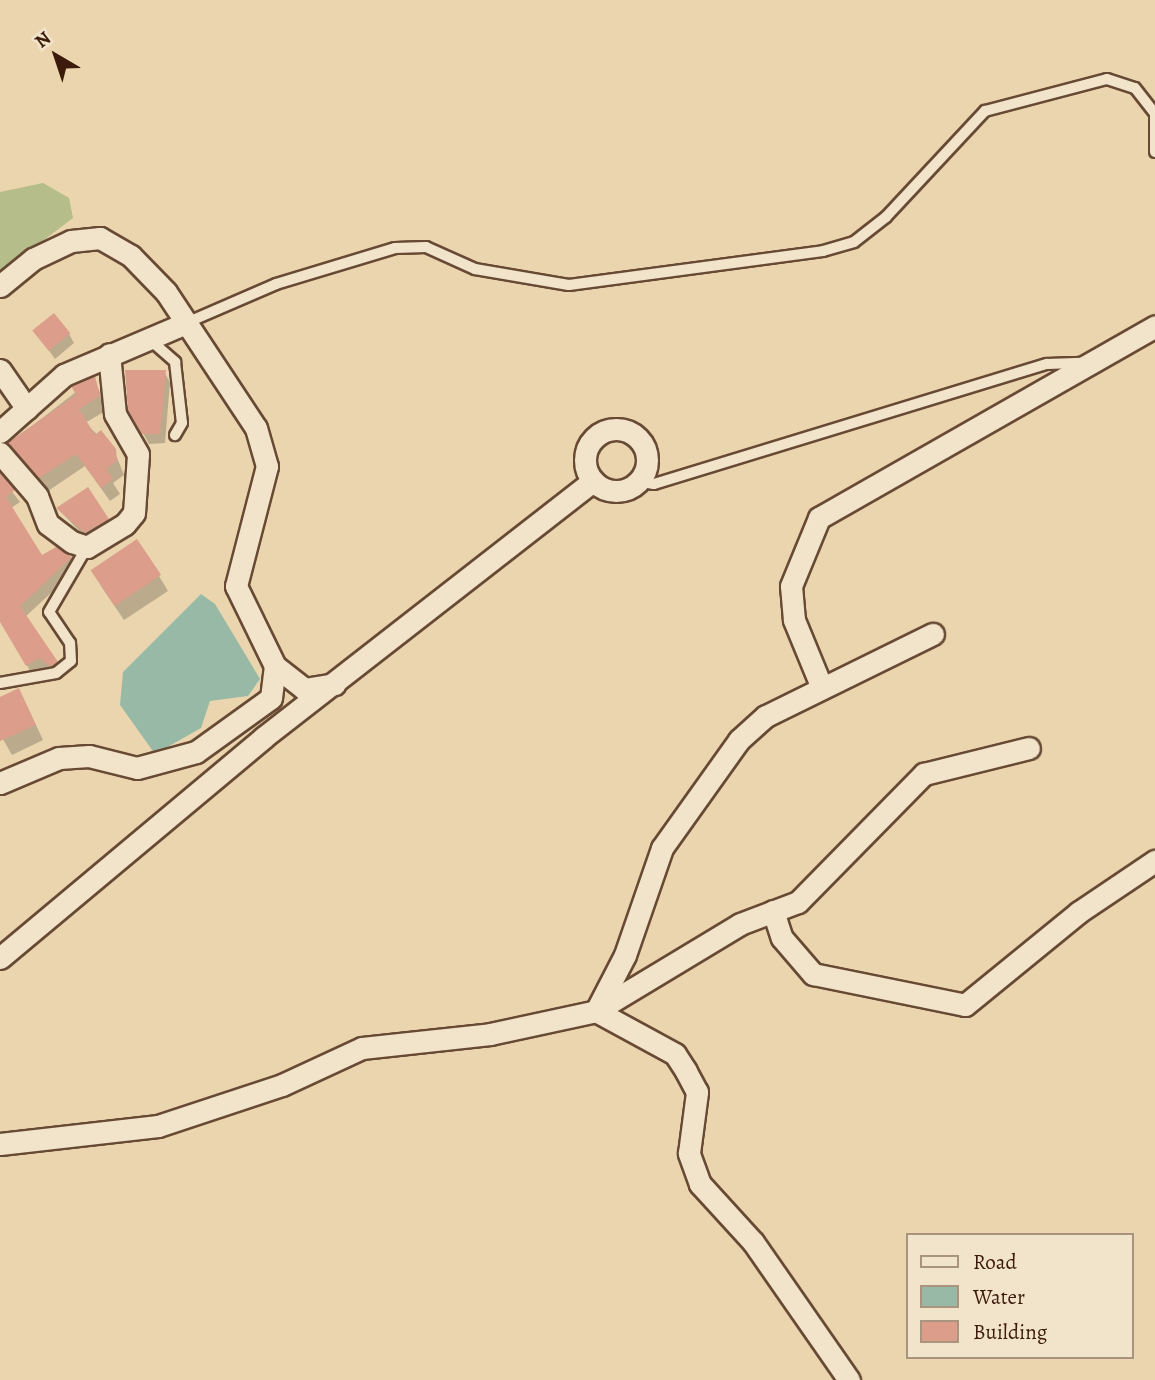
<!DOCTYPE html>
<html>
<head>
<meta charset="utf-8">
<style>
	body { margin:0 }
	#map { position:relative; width:1155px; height:1380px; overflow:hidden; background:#ead5ae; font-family:Alegreya,serif }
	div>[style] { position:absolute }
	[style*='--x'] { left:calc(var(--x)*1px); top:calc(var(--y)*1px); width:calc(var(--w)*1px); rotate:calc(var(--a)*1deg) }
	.green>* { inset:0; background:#b5bd8b }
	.water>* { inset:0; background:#98b9a6 }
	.shadow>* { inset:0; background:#0003 }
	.building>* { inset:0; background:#dc9e8b; transform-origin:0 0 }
	.roads { filter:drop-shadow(2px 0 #684a34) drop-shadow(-2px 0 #684a34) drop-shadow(0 2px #684a34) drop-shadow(0 -2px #684a34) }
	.service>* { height:10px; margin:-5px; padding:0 5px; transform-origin:5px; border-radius:5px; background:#f1e4ca }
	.minor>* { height:21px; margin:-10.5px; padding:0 10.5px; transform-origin:10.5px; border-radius:10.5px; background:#f1e4ca }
	.minor>.ring { margin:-10.5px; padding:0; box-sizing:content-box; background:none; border:21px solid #f1e4ca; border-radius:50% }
	span { translate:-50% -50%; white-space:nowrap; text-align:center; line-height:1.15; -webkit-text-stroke:5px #f1e4ca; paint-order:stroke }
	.legend { position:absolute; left:906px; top:1233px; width:228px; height:126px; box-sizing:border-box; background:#f1e4ca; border:2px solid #a9947e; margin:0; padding:9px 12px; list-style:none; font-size:21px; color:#3d1b0c }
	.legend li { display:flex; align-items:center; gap:14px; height:35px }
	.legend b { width:35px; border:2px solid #a9947e }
	.north { position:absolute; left:21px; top:21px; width:70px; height:70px; -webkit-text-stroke:5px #f1e4ca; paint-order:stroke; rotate:321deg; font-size:19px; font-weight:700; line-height:28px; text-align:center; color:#3d1b0c }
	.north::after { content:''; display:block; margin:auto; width:24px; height:32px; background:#3d1b0c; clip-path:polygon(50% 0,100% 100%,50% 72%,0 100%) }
</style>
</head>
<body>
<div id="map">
	<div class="green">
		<div style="clip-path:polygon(43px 183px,69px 198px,73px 218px,0 273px,0 192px)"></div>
	</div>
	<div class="water">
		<div style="clip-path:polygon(201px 594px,215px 604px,260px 679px,248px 696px,210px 701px,201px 728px,155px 754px,120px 705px,123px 672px)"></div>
	</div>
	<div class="shadow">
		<div style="clip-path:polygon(34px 330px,69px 334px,74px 343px,55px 359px)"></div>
		<div style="clip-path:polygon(164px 372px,170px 382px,165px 443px,149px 444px,130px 409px)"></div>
		<div style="clip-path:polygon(94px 378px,107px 410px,85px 423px,114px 450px,124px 475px,113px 483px,120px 494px,110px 501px,85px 466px,48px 491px,10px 443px)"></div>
		<div style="clip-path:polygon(0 476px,20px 502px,11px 508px,41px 557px,71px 558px,77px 569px,25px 617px,62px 673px,58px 676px,46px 668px,33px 676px,0 617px)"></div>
		<div style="clip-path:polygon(58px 509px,107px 519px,116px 535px,95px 547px)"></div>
		<div style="clip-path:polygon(159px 576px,168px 591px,124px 620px,101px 586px)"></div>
		<div style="clip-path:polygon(0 699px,27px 706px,43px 740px,12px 755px,0 734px)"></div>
	</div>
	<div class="building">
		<div style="left:54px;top:313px;width:26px;height:28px;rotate:51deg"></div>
		<div style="clip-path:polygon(125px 370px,166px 370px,160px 434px,142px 434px,128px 410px)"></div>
		<div style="clip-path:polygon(95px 376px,100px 396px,79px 409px,95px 435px,101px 430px,116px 449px,117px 461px,106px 469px,113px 479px,101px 488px,76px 454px,39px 478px,7px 443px,76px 395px,71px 386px)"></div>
		<div style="clip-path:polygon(0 473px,15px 490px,6px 497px,42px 555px,56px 547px,72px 557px,20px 606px,58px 662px,50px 666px,39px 658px,26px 666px,0 622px)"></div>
		<div style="clip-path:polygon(88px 487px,109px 519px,85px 533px,56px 508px)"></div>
		<div style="left:137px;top:539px;width:43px;height:56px;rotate:56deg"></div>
		<div style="clip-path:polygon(19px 688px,36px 725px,0 741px,0 697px)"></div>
	</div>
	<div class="roads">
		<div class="service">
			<div style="--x:1155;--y:114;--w:38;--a:90"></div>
			<div style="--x:186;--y:323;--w:98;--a:-23.4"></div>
			<div style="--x:276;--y:284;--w:124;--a:-16.8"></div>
			<div style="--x:395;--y:248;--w:31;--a:-2"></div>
			<div style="--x:426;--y:247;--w:54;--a:24.2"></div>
			<div style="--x:475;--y:269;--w:95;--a:9.7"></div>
			<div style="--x:569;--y:285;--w:256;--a:-7.6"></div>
			<div style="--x:823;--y:251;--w:32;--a:-16"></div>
			<div style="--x:854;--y:242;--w:41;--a:-38"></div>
			<div style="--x:886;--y:217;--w:145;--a:-47"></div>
			<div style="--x:985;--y:111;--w:126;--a:-14.7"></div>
			<div style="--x:1107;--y:79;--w:29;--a:18"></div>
			<div style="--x:1135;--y:88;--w:33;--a:52"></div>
			<div style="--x:149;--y:339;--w:35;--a:41"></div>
			<div style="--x:175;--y:362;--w:61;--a:83.5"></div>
			<div style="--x:182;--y:423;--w:14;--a:120"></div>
			<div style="--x:638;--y:481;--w:16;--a:11"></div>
			<div style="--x:654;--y:484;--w:411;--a:-17"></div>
			<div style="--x:1047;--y:364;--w:36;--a:-2"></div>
			<div style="--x:0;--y:683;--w:57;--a:-10.1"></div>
			<div style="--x:56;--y:673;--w:19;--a:-39"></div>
			<div style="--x:71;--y:661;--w:18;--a:-93"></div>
			<div style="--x:70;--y:643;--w:37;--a:-124"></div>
			<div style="--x:49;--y:612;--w:75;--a:-59.7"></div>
		</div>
		<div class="minor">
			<div style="--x:0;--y:286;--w:43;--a:-39.3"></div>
			<div style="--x:33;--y:259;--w:42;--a:-25.3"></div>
			<div style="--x:71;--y:241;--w:29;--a:-6"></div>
			<div style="--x:100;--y:238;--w:36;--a:30"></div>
			<div style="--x:131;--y:256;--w:50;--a:45.8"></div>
			<div style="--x:166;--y:292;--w:163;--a:56.5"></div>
			<div style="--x:256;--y:428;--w:40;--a:74"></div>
			<div style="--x:267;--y:466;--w:124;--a:104.5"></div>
			<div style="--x:236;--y:586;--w:89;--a:64"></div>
			<div style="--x:275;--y:666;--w:37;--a:38"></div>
			<div style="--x:304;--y:689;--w:31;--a:-9"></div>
			<div style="--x:0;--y:370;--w:47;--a:55.3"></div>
			<div class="ring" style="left:585px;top:429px;width:41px;height:41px"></div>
			<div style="--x:0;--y:432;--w:86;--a:-41.7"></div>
			<div style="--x:64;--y:375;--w:133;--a:-23.1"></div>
			<div style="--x:0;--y:453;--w:57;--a:49.3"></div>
			<div style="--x:37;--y:496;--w:30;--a:69"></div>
			<div style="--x:48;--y:524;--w:30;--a:37"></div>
			<div style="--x:72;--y:542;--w:16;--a:18"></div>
			<div style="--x:87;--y:547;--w:44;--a:-31.2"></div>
			<div style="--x:125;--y:524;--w:14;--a:-51"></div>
			<div style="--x:134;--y:513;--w:59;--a:-86.1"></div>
			<div style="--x:138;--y:454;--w:46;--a:-119.9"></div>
			<div style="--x:115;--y:414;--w:60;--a:-95.7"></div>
			<div style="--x:822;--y:688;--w:74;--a:-112.4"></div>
			<div style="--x:794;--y:620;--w:34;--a:-95"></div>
			<div style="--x:791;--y:586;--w:74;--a:-67.6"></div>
			<div style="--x:819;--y:518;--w:387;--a:-29.7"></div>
			<div style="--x:0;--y:783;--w:64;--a:-23"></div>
			<div style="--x:59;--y:758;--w:30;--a:-4"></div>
			<div style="--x:89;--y:756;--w:49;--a:14"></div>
			<div style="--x:137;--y:768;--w:61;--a:-15.2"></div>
			<div style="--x:196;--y:752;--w:92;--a:-35.8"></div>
			<div style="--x:271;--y:698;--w:32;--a:-83"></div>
			<div style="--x:773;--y:911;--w:28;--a:72"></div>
			<div style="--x:782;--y:938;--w:48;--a:49.3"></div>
			<div style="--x:813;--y:974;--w:155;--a:11.5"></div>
			<div style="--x:965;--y:1005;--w:147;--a:-39.2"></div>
			<div style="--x:1079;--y:912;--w:92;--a:-33.9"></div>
			<div style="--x:0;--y:958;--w:344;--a:-39.9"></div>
			<div style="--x:264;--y:737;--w:417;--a:-37.9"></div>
			<div style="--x:0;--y:1144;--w:159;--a:-6.5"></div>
			<div style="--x:158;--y:1126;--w:131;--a:-18.3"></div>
			<div style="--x:282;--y:1085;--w:88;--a:-24.8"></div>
			<div style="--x:362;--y:1048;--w:129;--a:-6.2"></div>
			<div style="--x:490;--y:1034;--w:108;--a:-12.2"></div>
			<div style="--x:596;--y:1011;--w:168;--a:-31.1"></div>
			<div style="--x:740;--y:924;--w:62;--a:-20.8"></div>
			<div style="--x:798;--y:902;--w:180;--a:-45.5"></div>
			<div style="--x:924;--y:774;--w:108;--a:-13.9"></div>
			<div style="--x:849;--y:1380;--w:168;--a:-124.8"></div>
			<div style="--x:753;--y:1242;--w:79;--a:-132.4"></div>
			<div style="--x:700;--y:1184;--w:33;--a:-110"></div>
			<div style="--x:689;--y:1153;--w:62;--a:-82.5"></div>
			<div style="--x:697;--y:1092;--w:24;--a:-118"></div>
			<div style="--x:686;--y:1071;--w:20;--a:-123"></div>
			<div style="--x:675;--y:1054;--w:90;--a:-151.4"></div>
			<div style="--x:596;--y:1011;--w:63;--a:-62.6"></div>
			<div style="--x:625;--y:955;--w:113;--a:-70.9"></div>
			<div style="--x:662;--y:848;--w:133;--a:-54.5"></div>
			<div style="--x:739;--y:740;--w:36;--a:-42"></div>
			<div style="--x:766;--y:716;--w:186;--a:-26.2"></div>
		</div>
	</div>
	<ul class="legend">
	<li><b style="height:9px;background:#f1e4ca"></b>Road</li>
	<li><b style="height:19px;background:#98b9a6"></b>Water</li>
	<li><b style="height:19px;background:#dc9e8b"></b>Building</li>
	</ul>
	<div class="north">N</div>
</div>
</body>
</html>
